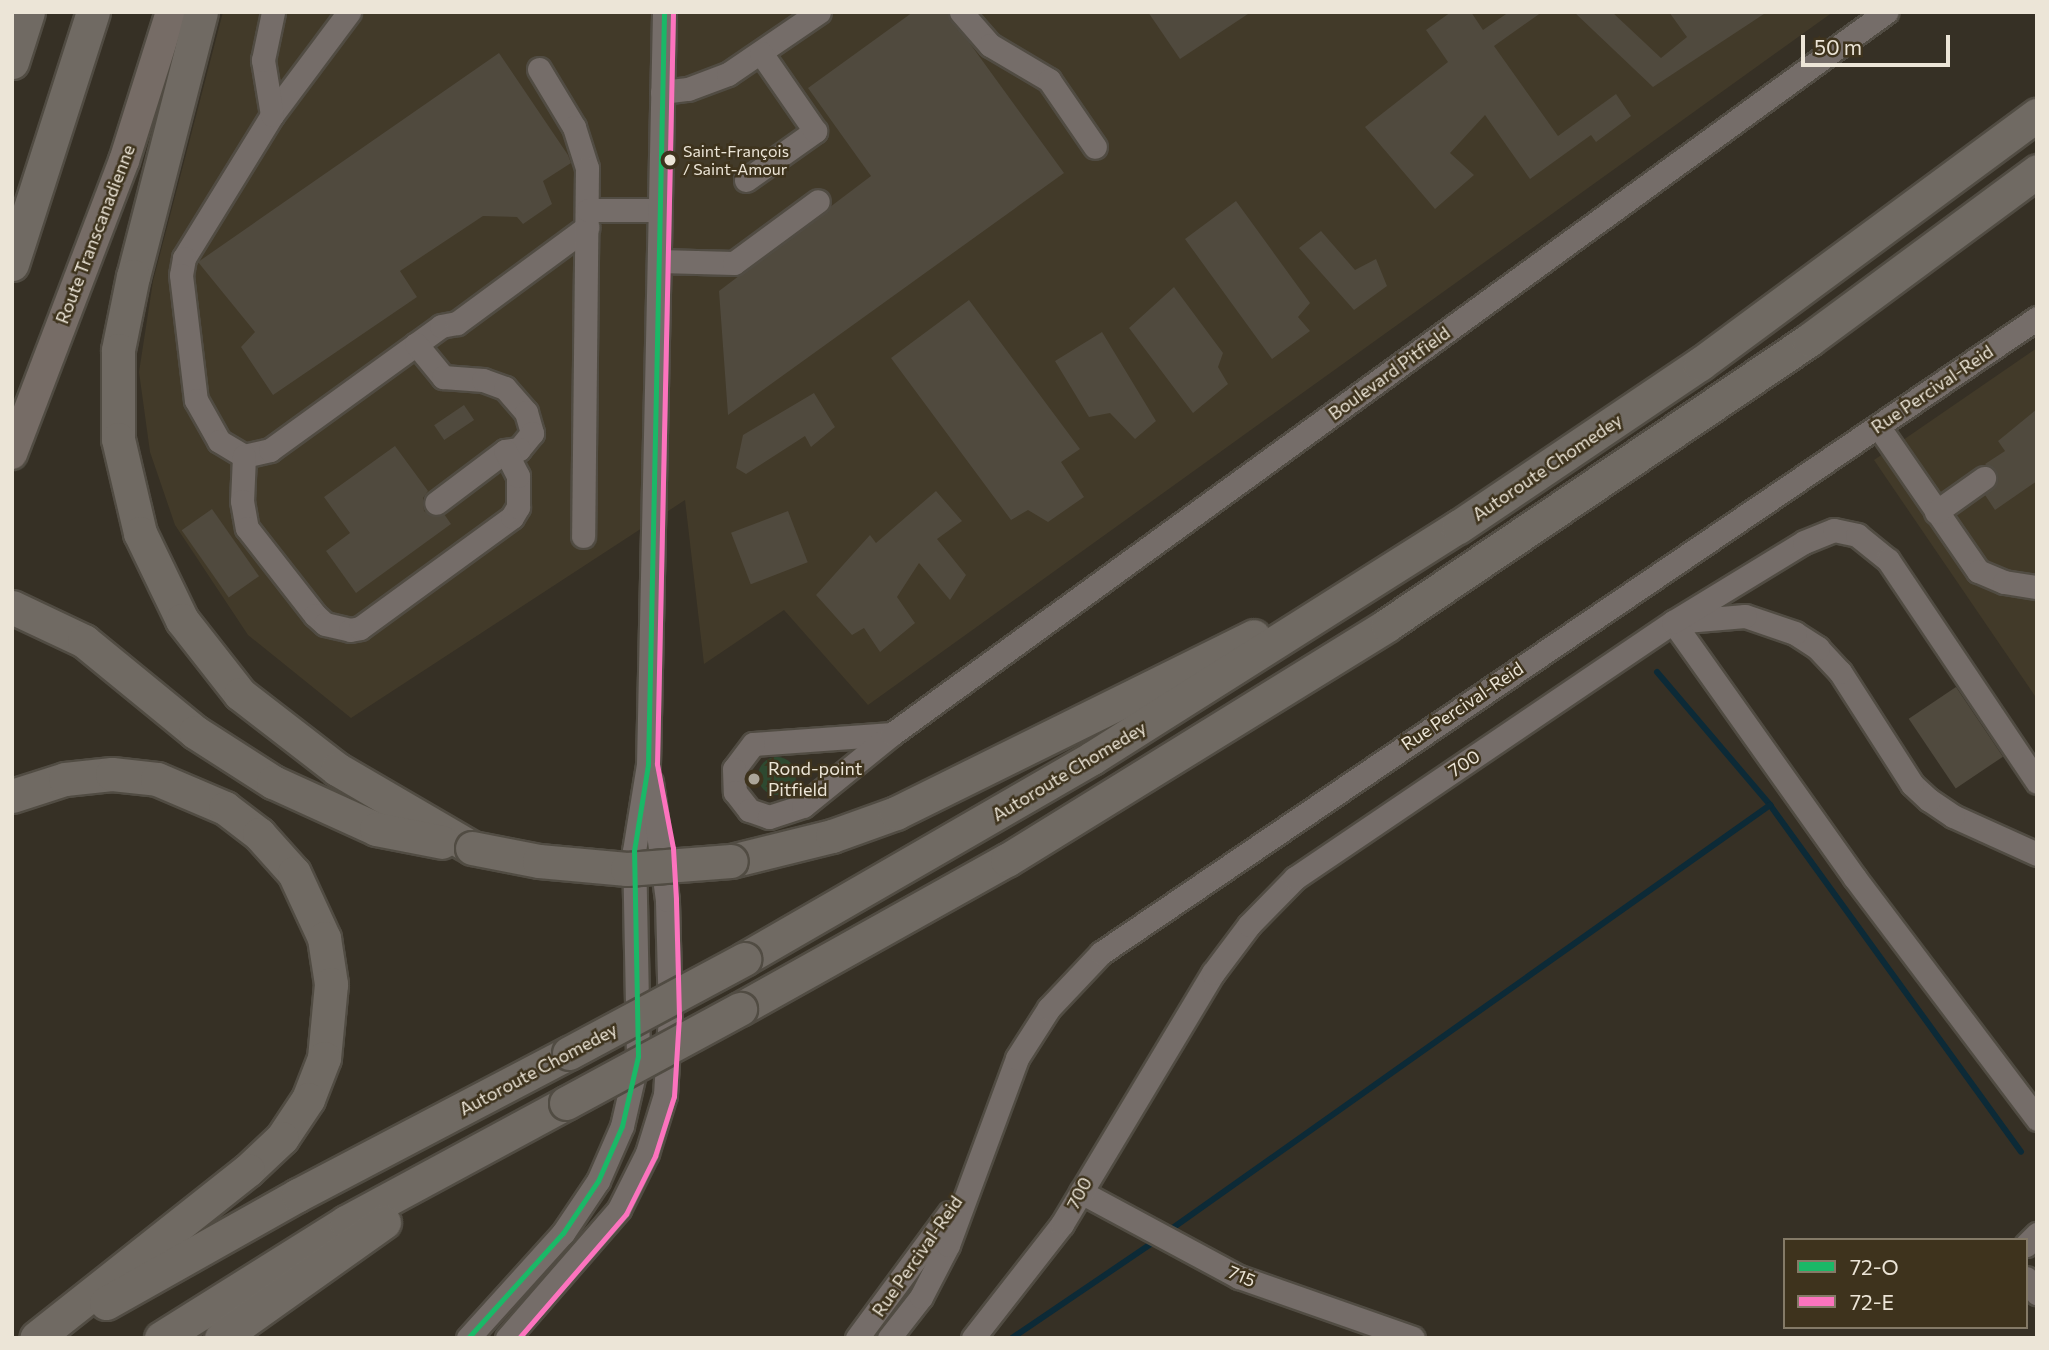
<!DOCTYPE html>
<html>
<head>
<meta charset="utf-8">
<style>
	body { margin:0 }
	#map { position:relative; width:2049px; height:1350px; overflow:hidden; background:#363025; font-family:Commissioner,sans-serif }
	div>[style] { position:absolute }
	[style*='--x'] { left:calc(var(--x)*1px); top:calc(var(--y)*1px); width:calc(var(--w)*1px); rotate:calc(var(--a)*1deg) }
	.industrial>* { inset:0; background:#423a29 }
	.green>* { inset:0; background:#2e4930 }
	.round { border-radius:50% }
	.stream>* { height:6px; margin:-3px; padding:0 3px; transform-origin:3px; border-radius:3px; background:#0c2a37 }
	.building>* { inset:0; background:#504a3e; transform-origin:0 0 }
	.roads { filter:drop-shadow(2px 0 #514c43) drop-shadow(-2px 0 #514c43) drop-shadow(0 2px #514c43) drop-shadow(0 -2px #514c43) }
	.minor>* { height:23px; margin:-11.5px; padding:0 11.5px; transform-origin:11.5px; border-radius:11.5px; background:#756d69 }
	.major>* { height:30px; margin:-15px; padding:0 15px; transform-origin:15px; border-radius:15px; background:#766c66 }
	.highway>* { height:33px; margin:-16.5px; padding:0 16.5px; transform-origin:16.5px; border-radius:16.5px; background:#706a63 }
	.bridges { filter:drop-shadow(2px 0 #514c43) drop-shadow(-2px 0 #514c43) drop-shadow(0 2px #514c43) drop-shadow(0 -2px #514c43) }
	.highway-bridge>* { height:33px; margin:-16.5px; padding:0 16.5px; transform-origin:16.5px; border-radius:16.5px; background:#706a63 }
	.bus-1>* { height:5px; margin:-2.5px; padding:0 2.5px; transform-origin:2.5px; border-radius:2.5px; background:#1ab867 }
	.bus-2>* { height:5px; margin:-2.5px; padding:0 2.5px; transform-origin:2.5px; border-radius:2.5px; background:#fc73be }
	.dots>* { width:19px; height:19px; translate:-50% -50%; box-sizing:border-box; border:4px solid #3e331d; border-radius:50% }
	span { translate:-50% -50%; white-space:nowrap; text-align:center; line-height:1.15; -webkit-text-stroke:5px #3e331d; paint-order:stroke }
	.bus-label { font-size:16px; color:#ece5d7 }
	.left { translate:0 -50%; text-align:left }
	.street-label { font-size:18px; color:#ece5d7 }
	.poi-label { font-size:18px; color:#ece5d7 }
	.frame { position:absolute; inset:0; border:14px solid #ece5d7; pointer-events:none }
	.legend { position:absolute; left:1783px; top:1238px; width:245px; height:91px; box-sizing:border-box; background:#3e331d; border:2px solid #847a67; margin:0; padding:9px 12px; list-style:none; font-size:21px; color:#ece5d7 }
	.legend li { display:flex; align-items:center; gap:14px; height:35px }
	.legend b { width:35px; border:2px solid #847a67 }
	.scale { position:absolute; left:1801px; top:35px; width:149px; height:32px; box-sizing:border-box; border:4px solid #ece5d7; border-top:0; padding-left:9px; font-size:21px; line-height:24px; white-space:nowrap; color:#ece5d7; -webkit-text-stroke:5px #3e331d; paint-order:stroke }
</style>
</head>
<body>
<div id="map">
	<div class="industrial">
		<div style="clip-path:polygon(223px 12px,1833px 12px,868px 705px,784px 610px,704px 664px,685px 500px,351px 718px,248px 635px,175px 525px,150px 452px,139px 372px,153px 281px)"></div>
		<div style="clip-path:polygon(2037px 348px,2037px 699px,1874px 460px)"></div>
	</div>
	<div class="green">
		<div class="round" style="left:758px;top:757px;width:38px;height:38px"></div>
	</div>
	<div class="stream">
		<div style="--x:1657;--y:672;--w:175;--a:49.6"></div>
		<div style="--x:1770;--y:805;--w:428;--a:54.1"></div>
		<div style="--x:1167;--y:1232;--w:739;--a:-35.3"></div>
		<div style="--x:1012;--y:1338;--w:176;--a:-34.1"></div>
	</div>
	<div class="building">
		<div style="clip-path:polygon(913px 12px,947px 12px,1064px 173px,728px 415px,719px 291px,871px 176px,808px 88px)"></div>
		<div style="clip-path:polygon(1148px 12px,1251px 12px,1180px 59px)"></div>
		<div style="clip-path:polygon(1451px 12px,1471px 12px,1483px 30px,1509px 12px,1542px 12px,1494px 46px,1558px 136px,1616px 94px,1631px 116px,1596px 142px,1591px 135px,1530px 179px,1485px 115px,1450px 153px,1474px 175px,1435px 209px,1365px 127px,1448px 62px,1426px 30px)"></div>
		<div style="clip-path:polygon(1574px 12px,1612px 12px,1661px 58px,1687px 37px,1669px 12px,1767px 12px,1653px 87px)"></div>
		<div style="clip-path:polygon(499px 53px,568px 155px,571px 163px,543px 181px,552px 204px,523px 224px,517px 217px,483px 216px,400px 271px,417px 297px,273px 395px,241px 347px,255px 332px,198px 262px)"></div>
		<div style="clip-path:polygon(1236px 201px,1310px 303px,1298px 317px,1310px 331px,1272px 359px,1185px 239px)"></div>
		<div style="clip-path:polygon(1321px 231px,1355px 270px,1376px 259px,1387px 286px,1354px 310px,1299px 248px)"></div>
		<div style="clip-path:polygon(1174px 287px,1223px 353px,1218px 367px,1228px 384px,1193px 413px,1129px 328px)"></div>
		<div style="clip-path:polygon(969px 300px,1080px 449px,1061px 462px,1084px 497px,1048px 522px,1028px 510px,1011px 520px,891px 358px)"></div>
		<div style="clip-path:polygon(1102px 332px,1156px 421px,1135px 439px,1110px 413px,1089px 417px,1055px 361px)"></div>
		<div style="clip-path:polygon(814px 393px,835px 427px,811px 447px,805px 436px,746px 474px,736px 468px,743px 435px)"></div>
		<div style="left:464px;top:405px;width:18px;height:36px;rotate:56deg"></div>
		<div style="clip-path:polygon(2037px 409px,2037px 481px,1995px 510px,1985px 495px,1996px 484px,1998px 476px,1985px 464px,2005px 451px,1998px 441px)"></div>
		<div style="clip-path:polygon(395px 446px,428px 491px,423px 498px,424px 511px,431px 516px,444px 514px,451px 524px,356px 593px,326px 551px,350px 533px,324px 497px)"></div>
		<div style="clip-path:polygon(936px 491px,962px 521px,937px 539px,966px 575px,950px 600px,919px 563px,897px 597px,915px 623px,880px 652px,864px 628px,852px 635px,816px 595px,870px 535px,876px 543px)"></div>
		<div style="left:212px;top:509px;width:82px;height:37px;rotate:55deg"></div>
		<div style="left:788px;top:511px;width:55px;height:61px;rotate:69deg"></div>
		<div style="left:1956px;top:687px;width:84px;height:57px;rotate:56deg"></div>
	</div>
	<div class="roads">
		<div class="minor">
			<div style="--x:349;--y:12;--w:129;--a:126.8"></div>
			<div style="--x:272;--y:115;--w:168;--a:121.6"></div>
			<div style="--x:184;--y:258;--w:17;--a:100"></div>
			<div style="--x:181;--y:275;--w:126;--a:83.2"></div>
			<div style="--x:196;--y:400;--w:47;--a:60.7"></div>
			<div style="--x:219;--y:441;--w:29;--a:31"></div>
			<div style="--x:244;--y:456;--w:27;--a:-13"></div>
			<div style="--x:270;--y:450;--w:211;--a:-35.9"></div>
			<div style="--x:441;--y:326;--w:16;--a:-11"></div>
			<div style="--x:457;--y:323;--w:162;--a:-36.4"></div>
			<div style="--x:961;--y:12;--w:44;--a:48.7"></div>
			<div style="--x:990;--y:45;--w:69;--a:30.7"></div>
			<div style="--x:1049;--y:80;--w:81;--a:55.5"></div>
			<div style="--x:539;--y:69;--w:68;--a:58.9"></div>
			<div style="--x:574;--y:127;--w:43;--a:72.4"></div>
			<div style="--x:587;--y:168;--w:368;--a:90.6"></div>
			<div style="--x:662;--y:92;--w:26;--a:-7"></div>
			<div style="--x:688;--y:89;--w:43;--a:-20.6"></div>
			<div style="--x:728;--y:74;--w:110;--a:-34.3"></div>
			<div style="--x:272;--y:115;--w:56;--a:-99.3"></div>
			<div style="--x:263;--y:60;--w:49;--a:-78.2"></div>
			<div style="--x:746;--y:180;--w:85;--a:-35.4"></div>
			<div style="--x:815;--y:131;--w:95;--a:-124.7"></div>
			<div style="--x:588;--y:210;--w:72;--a:0"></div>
			<div style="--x:659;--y:261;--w:75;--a:1.5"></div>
			<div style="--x:734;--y:263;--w:104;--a:-36.4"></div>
			<div style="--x:416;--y:344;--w:43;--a:50.7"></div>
			<div style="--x:443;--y:377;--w:40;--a:4.3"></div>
			<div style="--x:483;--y:380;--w:23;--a:20"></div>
			<div style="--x:505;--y:388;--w:32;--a:49"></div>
			<div style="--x:526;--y:412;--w:22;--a:74"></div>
			<div style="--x:532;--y:433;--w:21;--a:129"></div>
			<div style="--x:519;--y:449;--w:14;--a:172"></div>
			<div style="--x:505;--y:451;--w:86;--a:143"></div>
			<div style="--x:1878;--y:426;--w:176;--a:55.4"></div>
			<div style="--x:1978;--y:571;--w:28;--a:23"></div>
			<div style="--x:2004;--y:582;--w:33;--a:9"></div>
			<div style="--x:244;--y:456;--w:45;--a:92.5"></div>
			<div style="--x:242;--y:501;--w:27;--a:80"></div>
			<div style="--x:247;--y:528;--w:110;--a:52"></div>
			<div style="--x:315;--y:615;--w:13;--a:42"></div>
			<div style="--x:325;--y:624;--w:26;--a:13"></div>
			<div style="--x:350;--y:630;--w:10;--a:-11"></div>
			<div style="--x:360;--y:628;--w:188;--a:-36.1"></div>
			<div style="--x:512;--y:517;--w:12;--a:-59"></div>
			<div style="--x:518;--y:507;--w:31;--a:-90"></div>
			<div style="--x:518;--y:476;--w:28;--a:-117"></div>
			<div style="--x:1936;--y:512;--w:59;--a:-35.3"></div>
			<div style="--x:892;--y:734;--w:139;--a:175.9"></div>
			<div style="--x:753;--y:744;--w:31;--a:127"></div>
			<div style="--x:734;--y:769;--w:23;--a:88"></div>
			<div style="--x:735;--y:792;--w:23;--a:52"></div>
			<div style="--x:749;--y:810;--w:21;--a:19"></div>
			<div style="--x:769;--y:817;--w:36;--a:-18"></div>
			<div style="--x:803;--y:806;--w:114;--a:-39"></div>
			<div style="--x:892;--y:734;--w:1229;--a:-35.99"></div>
			<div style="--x:2037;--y:854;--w:92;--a:-155.7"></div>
			<div style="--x:1953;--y:816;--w:29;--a:-146"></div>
			<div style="--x:1929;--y:800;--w:23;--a:-137"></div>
			<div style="--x:1912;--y:784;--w:133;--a:-122.7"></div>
			<div style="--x:1840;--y:672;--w:33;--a:-133"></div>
			<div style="--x:1818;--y:648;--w:27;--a:-147"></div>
			<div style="--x:1795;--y:633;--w:53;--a:-161.2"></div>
			<div style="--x:1745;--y:616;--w:72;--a:175.2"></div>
			<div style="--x:1673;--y:622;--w:314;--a:54.6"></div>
			<div style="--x:1855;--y:878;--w:302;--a:52.9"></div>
			<div style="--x:1081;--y:1192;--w:179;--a:28.3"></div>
			<div style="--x:1239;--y:1277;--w:184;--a:19.3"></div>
			<div style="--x:2026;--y:1245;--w:16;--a:-45"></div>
			<div style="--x:2026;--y:1278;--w:19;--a:54"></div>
			<div style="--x:468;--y:1338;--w:142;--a:-47.9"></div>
			<div style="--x:563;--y:1233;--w:63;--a:-56.1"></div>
			<div style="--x:598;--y:1181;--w:60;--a:-66.4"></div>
			<div style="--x:622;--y:1126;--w:72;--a:-77.1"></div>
			<div style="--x:638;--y:1056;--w:205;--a:-91.1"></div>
			<div style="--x:634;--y:851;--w:87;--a:-80.8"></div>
			<div style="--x:648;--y:765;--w:753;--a:-88.78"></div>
			<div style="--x:507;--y:1338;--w:171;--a:-49"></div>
			<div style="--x:619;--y:1209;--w:63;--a:-63.4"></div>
			<div style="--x:647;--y:1153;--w:61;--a:-72.8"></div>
			<div style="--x:665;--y:1095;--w:79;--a:-86.4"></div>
			<div style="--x:670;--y:1016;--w:116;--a:-91.5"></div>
			<div style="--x:667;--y:900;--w:119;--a:-97.7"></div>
			<div style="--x:857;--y:1338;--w:155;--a:-53.6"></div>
			<div style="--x:889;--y:1338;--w:52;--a:-52"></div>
			<div style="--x:921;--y:1297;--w:59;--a:-62.6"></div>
			<div style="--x:948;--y:1245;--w:199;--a:-69.7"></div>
			<div style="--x:1017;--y:1058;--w:59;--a:-57.4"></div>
			<div style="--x:1049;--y:1008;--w:76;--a:-46.6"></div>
			<div style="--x:1101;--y:953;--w:1131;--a:-34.15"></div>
			<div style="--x:973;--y:1338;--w:145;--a:-52"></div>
			<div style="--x:1062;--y:1224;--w:293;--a:-59"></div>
			<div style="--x:1213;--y:973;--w:60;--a:-53.1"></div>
			<div style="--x:1249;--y:925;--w:66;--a:-45.6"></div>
			<div style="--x:1295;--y:878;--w:457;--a:-34.1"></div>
			<div style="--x:1673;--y:622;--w:153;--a:-31.4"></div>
			<div style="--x:1804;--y:542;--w:32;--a:-22"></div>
			<div style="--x:1834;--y:530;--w:24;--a:12"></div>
			<div style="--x:1857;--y:535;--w:40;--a:39"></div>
			<div style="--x:1888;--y:560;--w:267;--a:56.1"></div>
		</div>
		<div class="major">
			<div style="--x:12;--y:454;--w:314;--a:-69.1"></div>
			<div style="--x:124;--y:161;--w:156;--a:-72.5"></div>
		</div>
		<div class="highway">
			<div style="--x:201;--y:12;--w:273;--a:104.4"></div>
			<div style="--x:133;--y:276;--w:76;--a:101.5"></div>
			<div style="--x:118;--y:350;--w:89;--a:90"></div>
			<div style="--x:118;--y:439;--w:97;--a:76.8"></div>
			<div style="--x:140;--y:533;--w:97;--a:64.2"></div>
			<div style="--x:182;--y:620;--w:94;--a:51.9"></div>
			<div style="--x:240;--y:694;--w:123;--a:37.7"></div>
			<div style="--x:337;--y:769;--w:156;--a:30.3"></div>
			<div style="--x:12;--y:62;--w:52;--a:-72.3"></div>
			<div style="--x:12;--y:264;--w:265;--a:-72.2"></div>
			<div style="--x:12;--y:607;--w:80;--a:25.3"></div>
			<div style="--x:84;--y:641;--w:144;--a:39.3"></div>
			<div style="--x:195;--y:732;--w:93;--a:32.7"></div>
			<div style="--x:273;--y:782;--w:113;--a:24.5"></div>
			<div style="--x:376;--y:829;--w:67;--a:11.1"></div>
			<div style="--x:12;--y:796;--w:56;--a:-17.8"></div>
			<div style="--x:65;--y:779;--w:47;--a:-6.1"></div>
			<div style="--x:112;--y:774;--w:45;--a:6.3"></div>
			<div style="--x:157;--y:779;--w:74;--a:23.1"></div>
			<div style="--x:225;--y:808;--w:43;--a:37.4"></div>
			<div style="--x:259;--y:834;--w:52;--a:48.1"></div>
			<div style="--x:294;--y:873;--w:72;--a:65.2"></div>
			<div style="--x:324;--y:938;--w:47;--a:81.3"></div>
			<div style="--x:331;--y:984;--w:74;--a:95.4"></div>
			<div style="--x:324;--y:1058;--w:44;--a:111.3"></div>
			<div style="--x:308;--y:1099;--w:47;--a:123.7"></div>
			<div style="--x:282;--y:1138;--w:47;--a:136.7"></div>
			<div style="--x:248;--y:1170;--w:270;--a:141.6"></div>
			<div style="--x:731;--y:861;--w:104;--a:-13.9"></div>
			<div style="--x:832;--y:836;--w:68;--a:-19.8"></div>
			<div style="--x:896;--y:813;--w:399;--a:-26.3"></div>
			<div style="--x:744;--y:959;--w:402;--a:-30"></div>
			<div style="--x:1092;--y:758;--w:433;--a:-32.3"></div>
			<div style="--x:1458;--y:527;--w:292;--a:-34"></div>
			<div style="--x:1700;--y:364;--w:419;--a:-36.5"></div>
			<div style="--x:740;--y:1009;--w:306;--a:-29.2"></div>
			<div style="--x:1007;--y:860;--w:447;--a:-31.7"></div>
			<div style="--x:1387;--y:625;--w:509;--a:-34.03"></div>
			<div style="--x:1809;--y:340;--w:284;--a:-36.5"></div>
			<div style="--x:106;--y:1303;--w:220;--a:-29.4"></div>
			<div style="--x:298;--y:1195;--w:306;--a:-27.7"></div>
			<div style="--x:161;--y:1338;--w:218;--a:-32.1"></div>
			<div style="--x:346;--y:1222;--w:250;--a:-28.4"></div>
			<div style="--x:221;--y:1338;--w:200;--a:-35.4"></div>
		</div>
	</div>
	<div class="bridges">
		<div class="highway-bridge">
			<div style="--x:472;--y:848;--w:68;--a:11"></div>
			<div style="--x:539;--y:861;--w:88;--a:5.2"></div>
			<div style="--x:627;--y:869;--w:104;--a:-4.4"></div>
			<div style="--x:569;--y:1053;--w:199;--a:-28.2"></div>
			<div style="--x:566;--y:1103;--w:198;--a:-28.4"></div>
		</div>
	</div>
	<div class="bus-1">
		<div style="--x:468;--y:1338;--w:142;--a:-47.9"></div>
		<div style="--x:563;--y:1233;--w:63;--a:-56.1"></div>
		<div style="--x:598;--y:1181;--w:60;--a:-66.4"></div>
		<div style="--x:622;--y:1126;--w:72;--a:-77.1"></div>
		<div style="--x:638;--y:1056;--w:205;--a:-91.1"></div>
		<div style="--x:634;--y:851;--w:87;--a:-80.8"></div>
		<div style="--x:648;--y:765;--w:753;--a:-88.78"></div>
	</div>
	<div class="bus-2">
		<div style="--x:519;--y:1338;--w:164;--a:-49.2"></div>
		<div style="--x:626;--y:1214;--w:65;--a:-63.4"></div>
		<div style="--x:655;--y:1156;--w:63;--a:-72.4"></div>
		<div style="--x:674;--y:1096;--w:80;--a:-86.4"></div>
		<div style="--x:679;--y:1016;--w:117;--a:-91.5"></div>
		<div style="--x:676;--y:899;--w:51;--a:-93.4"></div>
		<div style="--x:673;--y:848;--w:86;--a:-100.8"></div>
		<div style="--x:657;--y:764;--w:752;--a:-88.78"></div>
	</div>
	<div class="dots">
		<div style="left:670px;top:160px;background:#ece5d7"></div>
		<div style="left:754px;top:779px;background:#aca699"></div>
	</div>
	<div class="bus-label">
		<span class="left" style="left:683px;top:160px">Saint-François<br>/ Saint-Amour</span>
	</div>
	<div class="street-label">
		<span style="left:95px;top:234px;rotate:-69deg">Route Transcanadienne</span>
		<span style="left:1389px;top:373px;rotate:-36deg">Boulevard Pitfield</span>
		<span style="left:1932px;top:389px;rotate:-34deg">Rue Percival-Reid</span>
		<span style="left:1547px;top:467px;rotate:-34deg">Autoroute Chomedey</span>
		<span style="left:1462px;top:706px;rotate:-34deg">Rue Percival-Reid</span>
		<span style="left:1464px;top:763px;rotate:-34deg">700</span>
		<span style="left:1069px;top:771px;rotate:-31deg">Autoroute Chomedey</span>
		<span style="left:538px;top:1069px;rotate:-28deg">Autoroute Chomedey</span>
		<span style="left:1079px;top:1193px;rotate:-62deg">700</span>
		<span style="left:917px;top:1256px;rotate:-55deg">Rue Percival-Reid</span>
		<span style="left:1242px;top:1276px;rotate:23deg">715</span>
	</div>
	<div class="poi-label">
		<span class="left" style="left:768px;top:779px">Rond-point<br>Pitfield</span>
	</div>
	<div class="frame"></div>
	<ul class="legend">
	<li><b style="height:9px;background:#1ab867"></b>72-O</li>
	<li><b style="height:9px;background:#fc73be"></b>72-E</li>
	</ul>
	<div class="scale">50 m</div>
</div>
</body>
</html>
